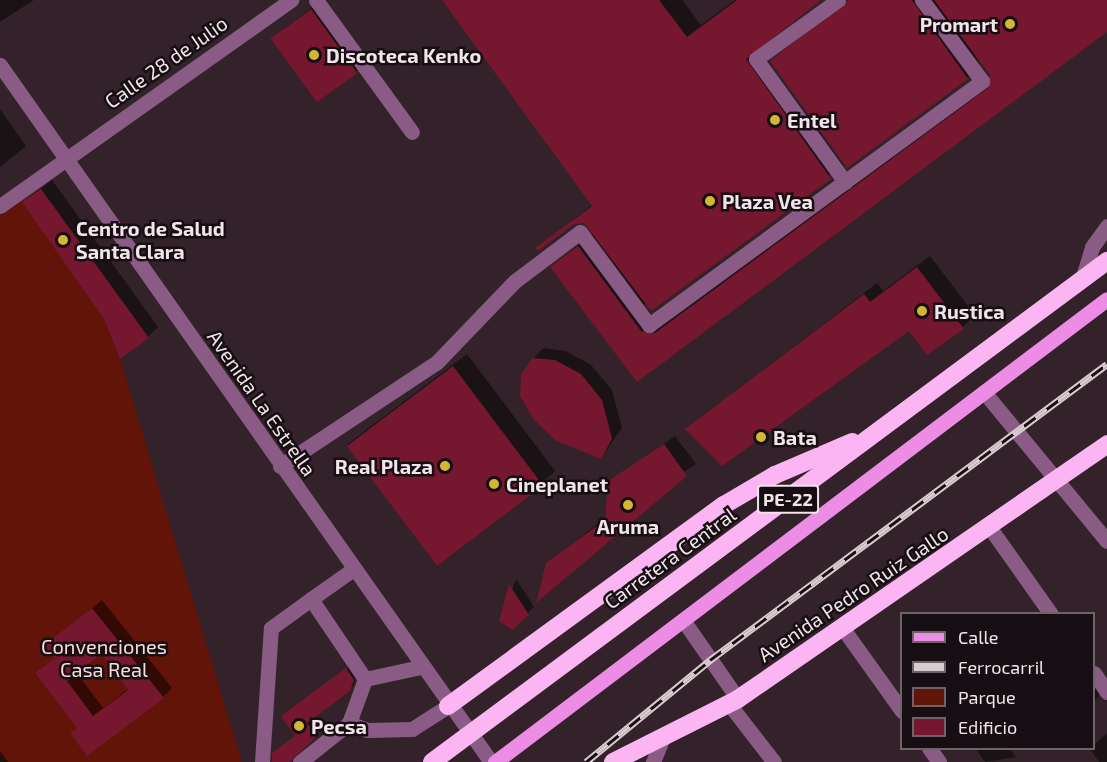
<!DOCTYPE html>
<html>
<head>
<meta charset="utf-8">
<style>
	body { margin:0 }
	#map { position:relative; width:1107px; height:762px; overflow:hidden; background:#33222a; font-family:"Exo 2",sans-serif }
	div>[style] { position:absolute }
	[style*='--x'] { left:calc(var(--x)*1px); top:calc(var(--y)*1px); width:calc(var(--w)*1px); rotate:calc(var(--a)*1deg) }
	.green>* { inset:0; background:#611407 }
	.shadow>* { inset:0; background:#0007; transform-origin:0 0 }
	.building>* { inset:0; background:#75172f; transform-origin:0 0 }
	.minor>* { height:15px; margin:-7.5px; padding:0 7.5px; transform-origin:7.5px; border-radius:7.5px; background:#8a5c85 }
	.major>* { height:15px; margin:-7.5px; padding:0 7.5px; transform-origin:7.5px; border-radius:7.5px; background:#ed8ce4 }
	.highway>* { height:18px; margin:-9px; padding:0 9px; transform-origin:9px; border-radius:9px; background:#fbb5f3 }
	.rail>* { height:7px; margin-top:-3.5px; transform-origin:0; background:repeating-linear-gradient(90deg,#160e12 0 14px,#d9ccd1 0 28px); box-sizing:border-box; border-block:2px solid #d9ccd1 }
	.dots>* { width:16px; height:16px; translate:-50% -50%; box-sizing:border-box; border:3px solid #160e12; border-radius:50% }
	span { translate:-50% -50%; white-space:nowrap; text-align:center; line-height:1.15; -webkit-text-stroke:5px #160e12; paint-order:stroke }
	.shield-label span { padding:2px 4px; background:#160e12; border:2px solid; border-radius:4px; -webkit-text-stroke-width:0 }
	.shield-label { font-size:18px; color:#f1e5ea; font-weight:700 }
	.poi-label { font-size:20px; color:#f1e5ea; font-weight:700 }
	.right { translate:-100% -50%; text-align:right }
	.left { translate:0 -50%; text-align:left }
	.street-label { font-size:20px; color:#f1e5ea }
	.park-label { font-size:20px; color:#f7dcd6 }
	.legend { position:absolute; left:900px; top:612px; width:195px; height:138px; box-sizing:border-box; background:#160e12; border:2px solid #6e6468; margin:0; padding:8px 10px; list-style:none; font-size:18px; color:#f1e5ea }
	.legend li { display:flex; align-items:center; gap:12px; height:30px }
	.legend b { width:30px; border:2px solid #6e6468 }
</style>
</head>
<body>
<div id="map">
	<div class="green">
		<div style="clip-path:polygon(22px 201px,104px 319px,120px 359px,242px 762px,6px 762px,0 753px,0 216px)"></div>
	</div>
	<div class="shadow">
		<div style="clip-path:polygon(0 0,34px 0,0 22px)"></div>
		<div style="clip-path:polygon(321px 0,366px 62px,356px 72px,272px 38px)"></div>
		<div style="clip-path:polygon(443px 0,682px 0,701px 25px,735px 0,819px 0,762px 41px,760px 51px,843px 165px,644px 305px,654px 318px,669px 321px,990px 85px,991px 75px,971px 48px,980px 65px,967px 78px,847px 166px,772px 61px,846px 0,1107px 0,1107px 30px,637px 380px,552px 267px,593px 233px,585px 222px,574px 223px,537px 248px,593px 204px)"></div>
		<div style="clip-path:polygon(0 109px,26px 146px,0 167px)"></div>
		<div style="clip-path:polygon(52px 180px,158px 327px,148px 337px,105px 319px,24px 202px)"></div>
		<div style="clip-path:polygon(930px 256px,975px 315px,963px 327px,909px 329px,687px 429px,877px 283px,883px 291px)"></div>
		<div style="clip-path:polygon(543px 348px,566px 351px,591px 365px,612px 390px,622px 428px,601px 458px,533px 359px)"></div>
		<div style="left:467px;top:354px;width:147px;height:150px;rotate:53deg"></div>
		<div style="clip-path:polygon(675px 436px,696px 464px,547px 564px,606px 517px,610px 482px)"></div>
		<div style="clip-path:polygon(516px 579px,534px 607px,512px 628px,501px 620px)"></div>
		<div style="clip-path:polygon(evenodd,102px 600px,172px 688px,163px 697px,72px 733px,78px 727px,37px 673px,56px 657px,46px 645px,102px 600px,101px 652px,129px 688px,103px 708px,76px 672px,101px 652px)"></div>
		<div style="clip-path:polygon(1094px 664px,1107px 684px,1094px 702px)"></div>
		<div style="clip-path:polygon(350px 667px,356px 677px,353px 686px,309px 719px,318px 732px,282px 762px,297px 736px,286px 713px)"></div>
		<div style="clip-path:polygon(1107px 733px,1107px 762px,1099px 762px,1090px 749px)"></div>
		<div style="clip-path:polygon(975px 748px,1009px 748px,1016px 757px,985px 762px)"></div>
		<div style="clip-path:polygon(0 751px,8px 762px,0 762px)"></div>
	</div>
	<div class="building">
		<div style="clip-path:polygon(442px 0,659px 0,687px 37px,737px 0,821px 0,746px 59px,831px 179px,651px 311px,584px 223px,574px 224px,538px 251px,535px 248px,592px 206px)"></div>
		<div style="clip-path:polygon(848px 0,912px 0,968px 79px,847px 168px,770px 61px)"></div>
		<div style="clip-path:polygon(934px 0,1107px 0,1107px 32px,637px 382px,550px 267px,578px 246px,641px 331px,655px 333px,988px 88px,990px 75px)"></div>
		<div style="left:311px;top:9px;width:79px;height:50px;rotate:54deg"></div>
		<div style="clip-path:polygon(41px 189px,149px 338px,120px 359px,104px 319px,22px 202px)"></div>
		<div style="clip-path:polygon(917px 267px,964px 329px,927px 355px,909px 331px,722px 466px,685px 429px,864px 294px,870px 302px)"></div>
		<div style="clip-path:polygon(532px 358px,555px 360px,581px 374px,602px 400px,612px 439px,601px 459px,555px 440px,534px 420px,520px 396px,521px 375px)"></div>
		<div style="left:453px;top:366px;width:150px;height:133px;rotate:53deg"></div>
		<div style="clip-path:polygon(664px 444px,687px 476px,536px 603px,546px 563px,605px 520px,608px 481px)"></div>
		<div style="clip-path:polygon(509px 584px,529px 615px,512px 630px,499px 621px)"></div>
		<div style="clip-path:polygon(evenodd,92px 608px,164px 698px,87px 756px,70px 733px,77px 728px,35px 673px,55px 658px,44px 645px,92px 608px,101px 654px,128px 690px,93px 716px,67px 681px,101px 654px)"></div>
		<div style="clip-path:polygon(346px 668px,354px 680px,350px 691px,307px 723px,317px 736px,290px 762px,272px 762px,272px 753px,295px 736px,281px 716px)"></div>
	</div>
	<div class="minor">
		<div style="--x:316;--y:0;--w:163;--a:54"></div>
		<div style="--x:838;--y:0;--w:101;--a:144.3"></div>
		<div style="--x:756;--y:59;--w:152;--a:54.1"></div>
		<div style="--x:0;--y:65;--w:853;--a:54.84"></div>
		<div style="--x:0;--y:206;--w:357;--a:-35.3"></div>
		<div style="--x:1082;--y:280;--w:34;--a:-73"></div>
		<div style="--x:1092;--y:247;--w:26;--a:-54"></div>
		<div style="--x:984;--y:392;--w:193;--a:50.5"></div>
		<div style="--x:280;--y:466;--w:188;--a:-33.5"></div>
		<div style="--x:437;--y:362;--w:112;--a:-46.1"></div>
		<div style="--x:515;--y:281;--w:81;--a:-37"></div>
		<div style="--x:580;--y:232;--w:116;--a:53.4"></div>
		<div style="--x:649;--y:325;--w:413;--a:-36.2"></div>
		<div style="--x:982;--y:81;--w:101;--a:-126.5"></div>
		<div style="--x:990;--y:528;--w:105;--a:54.7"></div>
		<div style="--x:352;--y:570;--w:50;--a:144.7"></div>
		<div style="--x:311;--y:599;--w:97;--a:56"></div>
		<div style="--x:683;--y:620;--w:96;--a:55.2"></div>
		<div style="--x:844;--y:630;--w:100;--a:54.4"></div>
		<div style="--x:1094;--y:673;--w:23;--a:56"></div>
		<div style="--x:365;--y:679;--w:56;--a:-12.3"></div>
		<div style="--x:729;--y:704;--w:73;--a:52.2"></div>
		<div style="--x:349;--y:723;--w:19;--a:21"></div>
		<div style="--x:367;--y:730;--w:45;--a:-1.3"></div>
		<div style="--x:412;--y:729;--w:43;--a:-32.6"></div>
		<div style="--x:929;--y:748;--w:17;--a:54"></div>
		<div style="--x:262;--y:762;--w:134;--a:-86.2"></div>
		<div style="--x:271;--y:628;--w:49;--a:-35.9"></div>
		<div style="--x:300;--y:762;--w:63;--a:-38.5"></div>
		<div style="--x:349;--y:723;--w:47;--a:-70"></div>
		<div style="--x:653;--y:762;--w:24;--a:-68"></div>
	</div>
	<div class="major">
		<div style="--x:495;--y:762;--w:767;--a:-37.11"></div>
	</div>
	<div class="highway">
		<div style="--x:448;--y:706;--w:341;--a:-36.1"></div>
		<div style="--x:724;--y:505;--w:59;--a:-30.5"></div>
		<div style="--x:775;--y:475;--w:84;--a:-23.2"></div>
		<div style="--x:432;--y:762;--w:841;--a:-36.58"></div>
		<div style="--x:613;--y:762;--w:140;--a:-26.7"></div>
		<div style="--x:738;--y:699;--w:449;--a:-34.6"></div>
	</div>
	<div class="rail">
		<div style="--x:586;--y:762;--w:161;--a:-39.4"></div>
		<div style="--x:710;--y:660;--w:495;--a:-36.7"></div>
	</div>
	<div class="dots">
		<div style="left:1010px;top:24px;background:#d6b534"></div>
		<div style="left:314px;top:55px;background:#d6b534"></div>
		<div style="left:775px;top:120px;background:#d6b534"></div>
		<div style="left:710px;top:201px;background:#d6b534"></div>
		<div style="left:63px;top:240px;background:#d6b534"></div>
		<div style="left:922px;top:311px;background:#d6b534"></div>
		<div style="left:761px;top:437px;background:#d6b534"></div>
		<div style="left:445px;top:466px;background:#d6b534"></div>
		<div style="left:494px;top:484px;background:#d6b534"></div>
		<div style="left:628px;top:505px;background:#d6b534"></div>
		<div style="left:299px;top:726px;background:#d6b534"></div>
	</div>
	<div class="shield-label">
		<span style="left:788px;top:499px">PE-22</span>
	</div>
	<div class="poi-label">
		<span class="right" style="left:998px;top:24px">Promart</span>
		<span class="left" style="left:326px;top:55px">Discoteca Kenko</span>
		<span class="left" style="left:787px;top:120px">Entel</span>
		<span class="left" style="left:722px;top:201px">Plaza Vea</span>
		<span class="left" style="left:76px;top:240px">Centro de Salud<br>Santa Clara</span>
		<span class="left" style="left:934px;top:311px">Rustica</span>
		<span class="left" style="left:773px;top:437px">Bata</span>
		<span class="right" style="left:433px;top:466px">Real Plaza</span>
		<span class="left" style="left:506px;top:484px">Cineplanet</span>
		<span style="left:628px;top:526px">Aruma</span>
		<span class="left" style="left:311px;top:726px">Pecsa</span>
	</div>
	<div class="street-label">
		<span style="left:166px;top:62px;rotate:-35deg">Calle 28 de Julio</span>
		<span style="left:262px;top:403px;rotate:55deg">Avenida La Estrella</span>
		<span style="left:670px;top:558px;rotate:-36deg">Carretera Central</span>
		<span style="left:853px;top:594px;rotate:-34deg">Avenida Pedro Ruiz Gallo</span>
	</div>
	<div class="park-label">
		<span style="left:104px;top:658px">Convenciones<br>Casa Real</span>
	</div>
	<ul class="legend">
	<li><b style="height:8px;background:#ed8ce4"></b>Calle</li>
	<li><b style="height:8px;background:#d9ccd1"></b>Ferrocarril</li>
	<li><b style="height:16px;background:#611407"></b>Parque</li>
	<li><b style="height:16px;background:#75172f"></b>Edificio</li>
	</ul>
</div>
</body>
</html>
